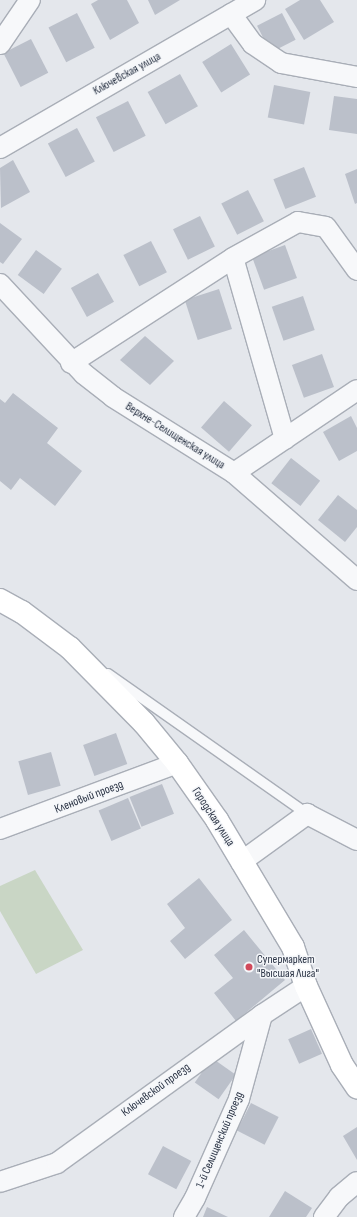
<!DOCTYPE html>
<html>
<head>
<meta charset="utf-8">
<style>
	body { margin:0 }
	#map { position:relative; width:357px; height:1217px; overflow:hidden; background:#e4e7ec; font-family:"Sofia Sans Condensed",sans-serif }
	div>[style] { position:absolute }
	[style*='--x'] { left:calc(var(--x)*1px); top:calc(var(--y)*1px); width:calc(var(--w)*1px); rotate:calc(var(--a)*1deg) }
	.green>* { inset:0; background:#c9d6c5 }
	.building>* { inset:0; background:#bbc0ca; transform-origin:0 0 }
	.roads { filter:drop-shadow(1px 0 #a9aeb7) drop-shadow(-1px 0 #a9aeb7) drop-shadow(0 1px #a9aeb7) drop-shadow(0 -1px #a9aeb7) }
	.lane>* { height:10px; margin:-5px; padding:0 5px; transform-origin:5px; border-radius:5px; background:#f7f8fa }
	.street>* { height:20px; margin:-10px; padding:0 10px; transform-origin:10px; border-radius:10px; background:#f7f8fa }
	.secondary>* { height:22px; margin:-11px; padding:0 11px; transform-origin:11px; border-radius:11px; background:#fff }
	.dots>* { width:11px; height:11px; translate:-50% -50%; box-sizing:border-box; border:2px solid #f4f6f9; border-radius:50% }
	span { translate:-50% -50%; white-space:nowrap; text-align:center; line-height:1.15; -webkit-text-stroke:3px #f4f6f9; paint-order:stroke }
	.street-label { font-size:12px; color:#2b3445 }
	.poi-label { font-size:12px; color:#2b3445 }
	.left { translate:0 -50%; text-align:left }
</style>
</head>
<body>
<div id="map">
	<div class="green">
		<div style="clip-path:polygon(35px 870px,83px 950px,36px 974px,0 911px,0 886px)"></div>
	</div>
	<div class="building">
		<div style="clip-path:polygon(98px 0,127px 0,139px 23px,110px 40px,91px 4px)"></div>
		<div style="clip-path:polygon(148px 0,180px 0,155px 15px)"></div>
		<div style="clip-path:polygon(300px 0,320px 0,334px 22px,304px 40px,285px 9px)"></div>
		<div style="left:77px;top:13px;width:39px;height:32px;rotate:63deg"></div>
		<div style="left:282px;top:13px;width:30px;height:28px;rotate:63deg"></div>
		<div style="left:31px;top:39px;width:38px;height:31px;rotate:63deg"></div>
		<div style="left:231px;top:44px;width:36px;height:34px;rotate:58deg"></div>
		<div style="left:180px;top:74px;width:37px;height:37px;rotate:61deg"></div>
		<div style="left:274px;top:85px;width:37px;height:33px;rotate:11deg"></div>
		<div style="clip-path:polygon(334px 96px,357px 99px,357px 134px,329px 130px)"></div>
		<div style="left:128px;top:101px;width:39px;height:36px;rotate:63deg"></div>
		<div style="left:77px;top:128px;width:38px;height:33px;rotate:62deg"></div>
		<div style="clip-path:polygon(13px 160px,30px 192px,1px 208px,0 168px)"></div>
		<div style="left:304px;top:167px;width:32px;height:33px;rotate:68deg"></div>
		<div style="clip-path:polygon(357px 169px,357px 203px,355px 204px,345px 174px)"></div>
		<div style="left:248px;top:190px;width:35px;height:30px;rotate:63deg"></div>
		<div style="left:200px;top:216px;width:34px;height:30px;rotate:64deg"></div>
		<div style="clip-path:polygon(0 223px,22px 239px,3px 264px,0 262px)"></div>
		<div style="left:151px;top:241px;width:35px;height:31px;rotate:63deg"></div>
		<div style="left:285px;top:245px;width:35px;height:35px;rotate:70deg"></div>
		<div style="left:36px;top:250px;width:32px;height:31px;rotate:36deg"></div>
		<div style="left:98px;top:273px;width:33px;height:31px;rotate:61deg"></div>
		<div style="left:219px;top:289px;width:42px;height:36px;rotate:72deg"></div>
		<div style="left:303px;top:296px;width:36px;height:33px;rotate:71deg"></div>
		<div style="clip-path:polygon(145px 336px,174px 361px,150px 385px,120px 360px)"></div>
		<div style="left:322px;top:354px;width:35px;height:32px;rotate:70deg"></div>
		<div style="clip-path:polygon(13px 393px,58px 428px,47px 443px,82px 471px,55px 506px,20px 478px,11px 490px,0 481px,0 399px,5px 403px)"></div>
		<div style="left:224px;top:401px;width:37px;height:35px;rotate:41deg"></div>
		<div style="clip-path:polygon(351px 416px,357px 428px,357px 451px,339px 461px,323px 432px)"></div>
		<div style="left:291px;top:458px;width:37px;height:32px;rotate:38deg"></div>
		<div style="clip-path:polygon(338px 495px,357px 510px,357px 527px,345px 542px,318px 520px)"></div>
		<div style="left:116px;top:733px;width:33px;height:35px;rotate:70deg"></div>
		<div style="left:51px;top:752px;width:35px;height:34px;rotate:74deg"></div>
		<div style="left:162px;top:784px;width:32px;height:35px;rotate:68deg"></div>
		<div style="left:128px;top:798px;width:33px;height:32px;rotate:67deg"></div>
		<div style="clip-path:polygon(199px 878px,232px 920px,185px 959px,170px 941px,185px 928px,167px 904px)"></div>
		<div style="clip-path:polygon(244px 930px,285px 980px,236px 1021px,214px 993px,233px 978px,214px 955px)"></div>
		<div style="left:311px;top:1029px;width:27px;height:25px;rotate:66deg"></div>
		<div style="left:212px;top:1058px;width:29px;height:30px;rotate:35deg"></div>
		<div style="left:251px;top:1103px;width:31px;height:31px;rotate:27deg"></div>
		<div style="clip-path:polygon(357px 1127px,357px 1160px,343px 1136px)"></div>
		<div style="left:163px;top:1146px;width:32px;height:32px;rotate:28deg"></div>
		<div style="clip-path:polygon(285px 1191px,312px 1208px,306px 1217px,269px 1217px)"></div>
		<div style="clip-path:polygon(207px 1207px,228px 1217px,203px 1217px)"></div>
	</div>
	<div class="roads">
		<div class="lane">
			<div style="--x:108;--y:674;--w:243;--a:35.1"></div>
		</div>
		<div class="street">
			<div style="--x:231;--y:14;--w:37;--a:54"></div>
			<div style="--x:253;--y:44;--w:34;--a:34"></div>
			<div style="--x:281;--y:63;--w:77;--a:10.4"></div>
			<div style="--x:0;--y:44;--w:53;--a:-55.7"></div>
			<div style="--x:0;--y:148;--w:295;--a:-30.1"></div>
			<div style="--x:0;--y:284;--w:123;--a:47"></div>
			<div style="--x:84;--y:374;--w:37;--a:38"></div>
			<div style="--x:113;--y:397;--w:143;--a:32.1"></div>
			<div style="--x:234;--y:473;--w:163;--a:41"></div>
			<div style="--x:71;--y:363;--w:193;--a:-32.9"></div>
			<div style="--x:285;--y:439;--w:188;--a:-106"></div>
			<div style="--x:233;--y:258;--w:74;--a:-29"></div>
			<div style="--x:298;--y:222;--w:28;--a:10"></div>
			<div style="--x:326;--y:227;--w:53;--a:54.2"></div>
			<div style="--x:234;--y:473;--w:148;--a:-34"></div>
			<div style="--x:0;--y:829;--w:189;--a:-20.4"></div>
			<div style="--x:241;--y:862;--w:82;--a:-36"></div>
			<div style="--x:307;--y:814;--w:56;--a:27.5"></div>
			<div style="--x:0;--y:1182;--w:60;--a:-18.4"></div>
			<div style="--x:57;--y:1163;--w:253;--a:-35.8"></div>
			<div style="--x:262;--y:1015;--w:53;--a:-33.4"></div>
			<div style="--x:184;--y:1217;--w:22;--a:-60"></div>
			<div style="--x:195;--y:1198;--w:108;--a:-66"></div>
			<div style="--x:239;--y:1099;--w:87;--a:-74.7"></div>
			<div style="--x:324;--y:1217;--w:25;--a:-53"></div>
			<div style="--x:339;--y:1197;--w:23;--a:-40"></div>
		</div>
		<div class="secondary">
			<div style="--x:0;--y:600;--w:25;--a:29"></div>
			<div style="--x:22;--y:612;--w:60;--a:36.9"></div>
			<div style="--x:70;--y:648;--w:105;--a:45.4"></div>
			<div style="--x:144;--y:723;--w:52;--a:50.5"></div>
			<div style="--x:177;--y:763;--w:70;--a:54.9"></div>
			<div style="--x:217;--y:820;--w:148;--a:59.1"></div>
			<div style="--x:293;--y:947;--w:41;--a:71.6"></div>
			<div style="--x:306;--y:986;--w:87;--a:65.5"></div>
			<div style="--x:342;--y:1065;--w:27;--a:56"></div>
		</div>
	</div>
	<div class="dots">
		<div style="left:249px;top:967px;background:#d1495b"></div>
	</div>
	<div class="street-label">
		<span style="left:127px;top:74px;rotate:-29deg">Ключевская улица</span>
		<span style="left:175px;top:436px;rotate:32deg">Верхне-Селищенская улица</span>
		<span style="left:89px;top:797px;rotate:-21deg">Кленовый проезд</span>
		<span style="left:213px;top:817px;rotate:57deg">Городская улица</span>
		<span style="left:156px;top:1090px;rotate:-36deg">Ключевской проезд</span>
		<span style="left:220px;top:1140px;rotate:-67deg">1-й Селищенский проезд</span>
	</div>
	<div class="poi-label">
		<span class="left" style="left:257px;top:967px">Супермаркет<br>"Высшая Лига"</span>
	</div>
</div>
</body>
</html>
